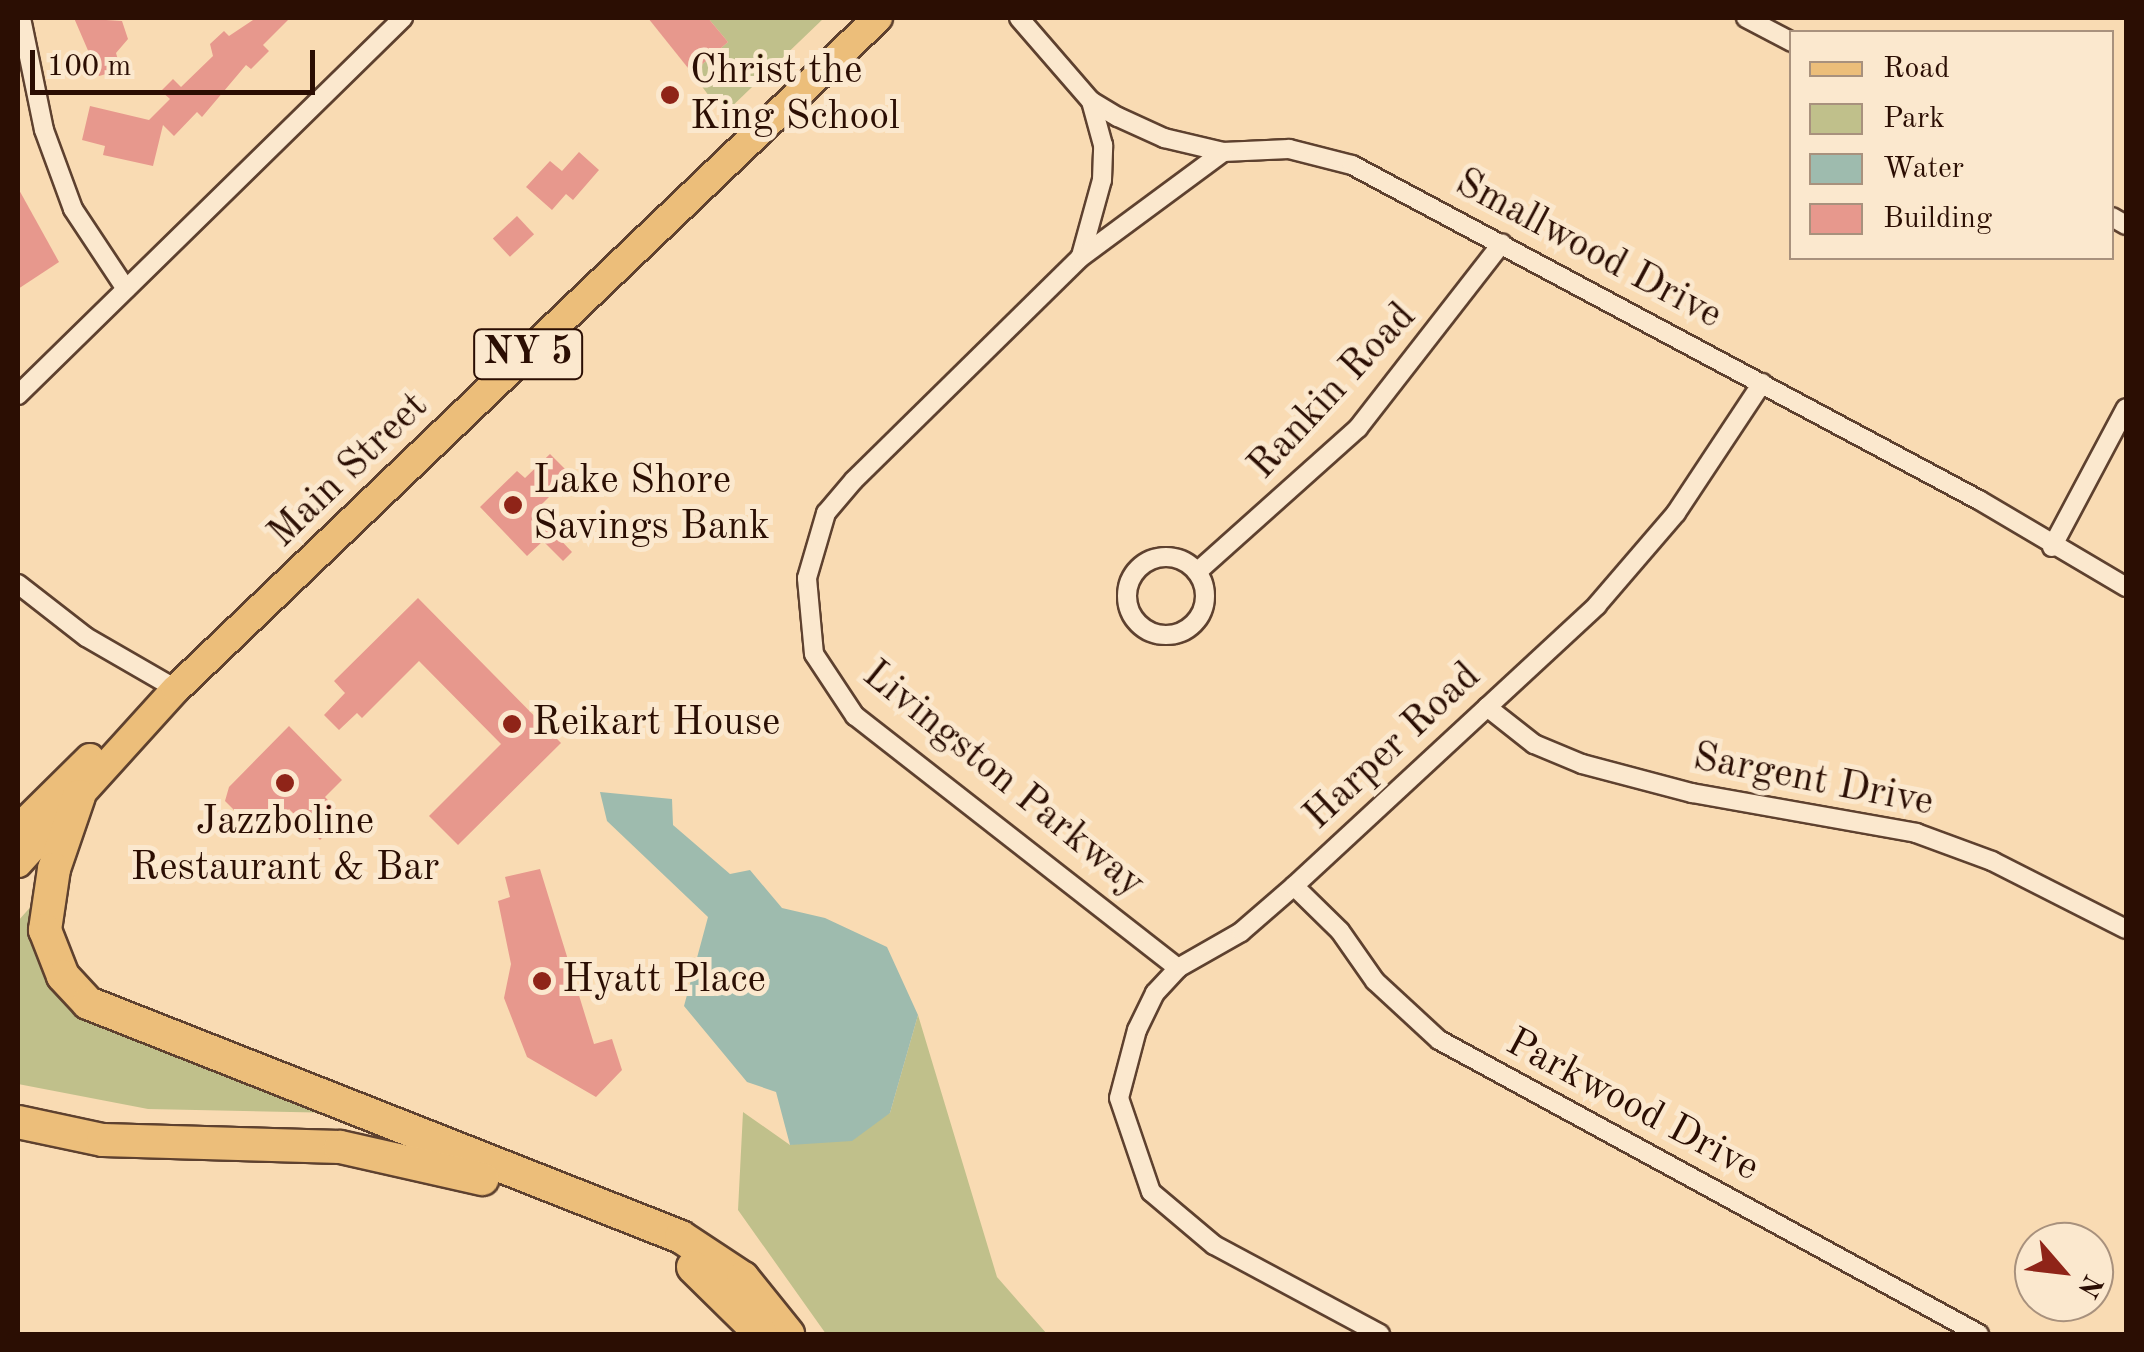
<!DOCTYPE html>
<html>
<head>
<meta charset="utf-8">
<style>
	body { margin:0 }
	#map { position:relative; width:2144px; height:1352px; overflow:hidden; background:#f9dbb3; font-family:"Old Standard TT",serif }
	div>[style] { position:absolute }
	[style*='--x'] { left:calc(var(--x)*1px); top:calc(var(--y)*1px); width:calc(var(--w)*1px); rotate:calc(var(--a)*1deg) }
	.green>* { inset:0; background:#c0c08b }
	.water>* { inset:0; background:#9ebbae }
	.building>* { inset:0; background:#e7988d; transform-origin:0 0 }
	.roads { filter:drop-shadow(2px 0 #5e412f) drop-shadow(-2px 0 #5e412f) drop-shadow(0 2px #5e412f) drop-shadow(0 -2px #5e412f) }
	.street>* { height:18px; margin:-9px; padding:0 9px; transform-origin:9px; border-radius:9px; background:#fbe8ce }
	.street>.ring { margin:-9px; padding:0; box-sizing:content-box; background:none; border:18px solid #fbe8ce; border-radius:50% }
	.primary>* { height:28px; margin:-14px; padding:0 14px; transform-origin:14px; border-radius:14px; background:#ecbe7a }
	.highway>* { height:32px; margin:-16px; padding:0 16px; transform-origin:16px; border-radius:16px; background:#ecbe7a }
	.dots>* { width:28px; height:28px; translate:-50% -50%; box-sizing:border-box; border:5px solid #fbe8ce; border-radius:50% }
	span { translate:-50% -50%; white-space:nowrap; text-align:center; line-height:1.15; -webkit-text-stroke:10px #fbe8ce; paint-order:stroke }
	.shield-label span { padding:2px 8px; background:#fbe8ce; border:2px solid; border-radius:8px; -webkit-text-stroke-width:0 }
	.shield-label { font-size:38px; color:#2b0e03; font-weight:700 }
	.poi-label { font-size:40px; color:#2b0e03 }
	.left { translate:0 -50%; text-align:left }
	.street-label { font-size:40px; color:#2b0e03 }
	.frame { position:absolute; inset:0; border:20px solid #2b0e03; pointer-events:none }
	.legend { position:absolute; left:1789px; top:30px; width:325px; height:230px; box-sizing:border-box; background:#fbe8ce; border:2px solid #a8917d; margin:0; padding:12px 18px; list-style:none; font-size:30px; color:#2b0e03 }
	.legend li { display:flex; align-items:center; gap:20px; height:50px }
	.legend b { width:50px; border:2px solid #a8917d }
	.north { position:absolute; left:2014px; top:1222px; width:100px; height:100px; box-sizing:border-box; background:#fbe8ce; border:2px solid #a8917d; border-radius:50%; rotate:118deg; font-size:28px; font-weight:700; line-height:40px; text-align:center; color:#2b0e03 }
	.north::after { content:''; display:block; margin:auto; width:35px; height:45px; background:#8f2418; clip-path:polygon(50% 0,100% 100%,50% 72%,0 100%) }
	.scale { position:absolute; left:30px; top:50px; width:285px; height:45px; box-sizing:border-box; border:5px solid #2b0e03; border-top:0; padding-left:12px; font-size:30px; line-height:35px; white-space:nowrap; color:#2b0e03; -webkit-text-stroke:8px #fbe8ce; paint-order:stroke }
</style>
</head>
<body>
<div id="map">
	<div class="green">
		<div style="clip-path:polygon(708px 18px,824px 18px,723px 115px,692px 73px,728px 42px)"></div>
		<div style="clip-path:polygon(34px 903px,45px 963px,340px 1113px,148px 1109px,18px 1084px,18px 921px)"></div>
		<div style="clip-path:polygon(918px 1015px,997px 1277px,1047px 1334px,826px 1334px,738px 1210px,743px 1112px,790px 1145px,890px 1113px)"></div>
	</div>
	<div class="water">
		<div style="clip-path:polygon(600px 792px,672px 799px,673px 825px,730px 874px,750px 870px,782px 908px,825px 918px,887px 947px,918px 1015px,890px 1113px,852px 1141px,790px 1145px,776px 1092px,747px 1082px,684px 1006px,708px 917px,607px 821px)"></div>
	</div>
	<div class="building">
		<div style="clip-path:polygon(74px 18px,122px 21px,128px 39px,116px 53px,121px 70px,99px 76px)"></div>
		<div style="clip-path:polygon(256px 18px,290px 18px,263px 45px,269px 51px,251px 69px,246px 65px,202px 117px,197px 112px,174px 136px,163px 125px,153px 166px,103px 155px,105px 146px,82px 140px,90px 106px,149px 120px,170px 99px,161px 91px,173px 79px,181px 87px,213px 56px,210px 44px,224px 31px,229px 36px)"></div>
		<div style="clip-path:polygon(648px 18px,708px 18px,728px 42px,692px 73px)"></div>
		<div style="clip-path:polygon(579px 152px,599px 170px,573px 200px,566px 194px,552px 210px,526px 187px,550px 161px,562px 171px)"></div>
		<div style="clip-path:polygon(18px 188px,59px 262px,18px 289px)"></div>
		<div style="left:517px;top:216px;width:25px;height:33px;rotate:47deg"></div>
		<div style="clip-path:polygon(550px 454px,571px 475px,542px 504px,561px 523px,552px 531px,572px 552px,563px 561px,543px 541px,527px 556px,480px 507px,517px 471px,525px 478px)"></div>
		<div style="clip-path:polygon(418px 598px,561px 743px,458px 845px,429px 816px,501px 744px,419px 661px,362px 718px,357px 713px,339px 730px,324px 715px,345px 693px,334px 681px)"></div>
		<div style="clip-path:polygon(289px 726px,342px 780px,325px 797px,343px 816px,320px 840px,289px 809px,261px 837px,225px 801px,229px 787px)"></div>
		<div style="clip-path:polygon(540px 869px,594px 1044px,612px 1039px,622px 1070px,596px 1097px,527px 1057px,504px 998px,511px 964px,498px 901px,510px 897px,505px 877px)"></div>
	</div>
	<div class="roads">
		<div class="street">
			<div style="--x:21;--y:18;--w:114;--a:78.4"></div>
			<div style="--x:44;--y:130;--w:84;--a:69.8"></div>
			<div style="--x:73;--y:209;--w:96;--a:56.5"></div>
			<div style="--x:1019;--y:18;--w:110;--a:49.1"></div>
			<div style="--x:1091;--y:101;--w:31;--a:31"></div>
			<div style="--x:1118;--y:117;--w:51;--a:24.5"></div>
			<div style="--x:1164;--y:138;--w:61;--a:13.3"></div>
			<div style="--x:1223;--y:152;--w:66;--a:-2.6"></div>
			<div style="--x:1289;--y:149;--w:65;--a:14.3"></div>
			<div style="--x:1352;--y:165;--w:711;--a:28.12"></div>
			<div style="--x:1979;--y:500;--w:171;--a:30.6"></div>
			<div style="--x:1746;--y:18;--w:52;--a:27.6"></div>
			<div style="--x:2112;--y:217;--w:16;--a:30"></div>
			<div style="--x:1081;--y:256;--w:79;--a:-74.6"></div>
			<div style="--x:1102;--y:180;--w:35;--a:-88"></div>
			<div style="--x:1103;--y:145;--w:46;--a:-105.3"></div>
			<div style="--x:18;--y:395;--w:539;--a:-44.4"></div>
			<div style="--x:2052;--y:547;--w:157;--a:-62"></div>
			<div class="ring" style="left:1127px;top:557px;width:60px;height:60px"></div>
			<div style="--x:1197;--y:572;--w:216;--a:-41.8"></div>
			<div style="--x:1358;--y:428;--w:234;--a:-52.1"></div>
			<div style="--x:18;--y:584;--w:86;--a:37.9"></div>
			<div style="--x:86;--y:637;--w:104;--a:30"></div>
			<div style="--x:1487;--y:707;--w:60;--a:38.2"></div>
			<div style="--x:1534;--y:744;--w:52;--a:22.6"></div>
			<div style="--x:1582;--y:764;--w:114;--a:14.8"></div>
			<div style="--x:1692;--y:793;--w:228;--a:10.1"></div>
			<div style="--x:1916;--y:833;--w:81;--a:20.2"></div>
			<div style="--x:1992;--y:861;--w:150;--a:26.9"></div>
			<div style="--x:1294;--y:886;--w:64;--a:44.4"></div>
			<div style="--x:1340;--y:931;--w:61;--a:55"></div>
			<div style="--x:1375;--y:981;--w:87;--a:42.7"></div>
			<div style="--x:1439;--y:1040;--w:615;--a:28.57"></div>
			<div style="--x:1178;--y:968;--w:410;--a:-142"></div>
			<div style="--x:855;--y:716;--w:74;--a:-123.5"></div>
			<div style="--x:814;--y:654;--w:76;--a:-95.3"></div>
			<div style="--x:807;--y:578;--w:68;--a:-73.7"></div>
			<div style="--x:826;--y:513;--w:43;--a:-49.7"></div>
			<div style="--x:854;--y:480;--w:317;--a:-44.5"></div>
			<div style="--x:1080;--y:258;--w:178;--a:-36.5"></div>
			<div style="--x:1380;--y:1334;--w:188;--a:-151.8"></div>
			<div style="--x:1214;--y:1245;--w:82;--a:-139.9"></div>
			<div style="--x:1151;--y:1192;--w:99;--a:-108.8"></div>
			<div style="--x:1119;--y:1098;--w:70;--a:-75.2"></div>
			<div style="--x:1137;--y:1030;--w:41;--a:-64.1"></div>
			<div style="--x:1155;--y:993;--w:34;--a:-47"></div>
			<div style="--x:1178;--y:968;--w:73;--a:-29.7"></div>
			<div style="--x:1241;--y:932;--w:70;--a:-41"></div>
			<div style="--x:1294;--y:886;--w:413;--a:-42.8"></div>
			<div style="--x:1597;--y:605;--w:121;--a:-49.3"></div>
			<div style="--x:1676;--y:513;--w:156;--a:-56.5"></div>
		</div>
		<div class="primary">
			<div style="--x:18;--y:829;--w:101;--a:-44.6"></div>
			<div style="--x:18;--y:863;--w:235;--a:-47.8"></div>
			<div style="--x:176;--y:689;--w:971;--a:-43.71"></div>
		</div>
		<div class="highway">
			<div style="--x:79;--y:796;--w:77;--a:108.9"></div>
			<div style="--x:54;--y:869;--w:62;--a:98.4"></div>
			<div style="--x:45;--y:930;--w:49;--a:68.6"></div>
			<div style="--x:63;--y:976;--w:37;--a:47"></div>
			<div style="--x:88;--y:1003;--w:637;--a:21.53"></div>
			<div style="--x:681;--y:1237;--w:74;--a:33.5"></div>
			<div style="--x:743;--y:1278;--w:72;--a:51.2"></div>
			<div style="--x:18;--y:1122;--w:87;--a:12"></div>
			<div style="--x:103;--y:1140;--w:237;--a:1.7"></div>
			<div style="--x:340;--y:1147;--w:146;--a:12.7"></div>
			<div style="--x:693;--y:1267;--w:95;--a:44.6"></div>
		</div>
	</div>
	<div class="dots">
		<div style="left:670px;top:95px;background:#8f2418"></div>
		<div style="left:513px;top:505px;background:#8f2418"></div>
		<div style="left:512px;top:724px;background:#8f2418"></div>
		<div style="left:285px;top:783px;background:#8f2418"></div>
		<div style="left:542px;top:981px;background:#8f2418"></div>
	</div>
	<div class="shield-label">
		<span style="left:528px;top:354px">NY 5</span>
	</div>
	<div class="poi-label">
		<span class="left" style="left:690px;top:95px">Christ the<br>King School</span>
		<span class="left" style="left:533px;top:505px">Lake Shore<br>Savings Bank</span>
		<span class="left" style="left:532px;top:724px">Reikart House</span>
		<span style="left:285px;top:846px">Jazzboline<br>Restaurant &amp; Bar</span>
		<span class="left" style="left:562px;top:981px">Hyatt Place</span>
	</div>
	<div class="street-label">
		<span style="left:1588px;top:250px;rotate:28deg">Smallwood Drive</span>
		<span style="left:1333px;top:392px;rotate:-47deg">Rankin Road</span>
		<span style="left:349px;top:471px;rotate:-44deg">Main Street</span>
		<span style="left:1393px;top:747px;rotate:-43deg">Harper Road</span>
		<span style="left:1003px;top:780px;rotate:39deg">Livingston Parkway</span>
		<span style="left:1813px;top:781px;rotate:11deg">Sargent Drive</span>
		<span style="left:1632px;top:1106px;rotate:28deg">Parkwood Drive</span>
	</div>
	<div class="frame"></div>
	<ul class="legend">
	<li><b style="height:12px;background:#ecbe7a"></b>Road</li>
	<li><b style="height:28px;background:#c0c08b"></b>Park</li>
	<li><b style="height:28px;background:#9ebbae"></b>Water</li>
	<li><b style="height:28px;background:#e7988d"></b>Building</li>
	</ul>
	<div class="north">N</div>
	<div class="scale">100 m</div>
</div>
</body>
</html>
